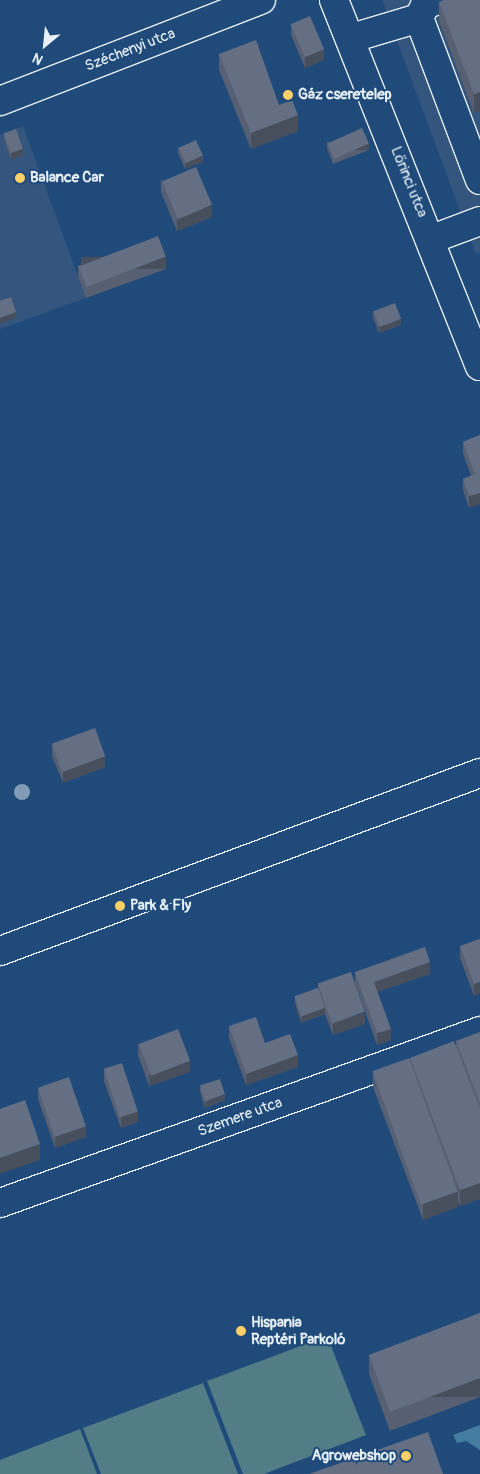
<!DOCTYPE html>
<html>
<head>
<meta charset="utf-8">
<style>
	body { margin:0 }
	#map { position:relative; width:480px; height:1474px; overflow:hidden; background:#1f4a7a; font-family:Pangolin,sans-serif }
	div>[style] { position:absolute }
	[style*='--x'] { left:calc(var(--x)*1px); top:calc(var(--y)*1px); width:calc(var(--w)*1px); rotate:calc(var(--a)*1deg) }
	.built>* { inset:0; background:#34557d }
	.green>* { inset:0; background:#527d86 }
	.water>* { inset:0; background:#447ca0 }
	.roads { filter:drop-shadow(1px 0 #e8f1f8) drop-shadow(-1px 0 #e8f1f8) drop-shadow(0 1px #e8f1f8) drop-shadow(0 -1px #e8f1f8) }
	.minor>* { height:28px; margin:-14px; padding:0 14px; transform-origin:14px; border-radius:14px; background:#1f4a7a }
	.trees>* { width:16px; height:16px; margin:-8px; border-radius:50%; background:#819cb6 }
	.wall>* { inset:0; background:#575f72 }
	.shaded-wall>* { inset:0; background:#474e5c; transform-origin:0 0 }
	.building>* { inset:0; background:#656f84; transform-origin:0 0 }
	.dots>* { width:14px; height:14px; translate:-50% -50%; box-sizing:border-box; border:2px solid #1f4a7a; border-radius:50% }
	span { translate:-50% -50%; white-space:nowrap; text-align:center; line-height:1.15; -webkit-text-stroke:4px #1f4a7a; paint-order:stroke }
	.street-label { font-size:15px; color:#e8f1f8 }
	.poi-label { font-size:15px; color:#e8f1f8; font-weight:700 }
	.left { translate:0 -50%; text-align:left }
	.right { translate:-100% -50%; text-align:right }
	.north { position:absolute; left:20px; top:20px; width:50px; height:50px; -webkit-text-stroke:4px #1f4a7a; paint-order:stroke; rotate:208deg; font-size:14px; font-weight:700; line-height:20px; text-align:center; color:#e8f1f8 }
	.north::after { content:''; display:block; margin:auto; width:18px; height:22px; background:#e8f1f8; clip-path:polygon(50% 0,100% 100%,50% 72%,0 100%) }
</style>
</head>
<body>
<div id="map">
	<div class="built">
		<div style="clip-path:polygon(382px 0,480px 0,480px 253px,476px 254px)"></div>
		<div style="clip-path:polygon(23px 126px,86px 298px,0 329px,0 135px)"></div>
	</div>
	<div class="green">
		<div style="clip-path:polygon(327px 1336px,366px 1435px,264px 1474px,243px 1474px,207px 1381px)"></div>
		<div style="clip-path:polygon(203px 1383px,238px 1474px,101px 1474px,83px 1428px)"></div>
		<div style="clip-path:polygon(80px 1429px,97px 1474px,0 1474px,0 1460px)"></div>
	</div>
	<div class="water">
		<div style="clip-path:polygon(480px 1425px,480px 1450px,466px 1441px,457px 1443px,453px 1435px)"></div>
	</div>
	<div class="roads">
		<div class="minor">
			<div style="--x:334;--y:0;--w:394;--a:68.3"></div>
			<div style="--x:419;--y:18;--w:173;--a:69.4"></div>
			<div style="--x:352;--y:38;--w:70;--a:-16.6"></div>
			<div style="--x:419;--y:18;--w:14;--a:-65"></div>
			<div style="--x:425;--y:5;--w:14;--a:-21"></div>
			<div style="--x:0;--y:101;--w:280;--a:-21.2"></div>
			<div style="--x:432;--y:239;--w:51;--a:-20.6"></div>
			<div style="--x:0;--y:951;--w:512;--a:-20.35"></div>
			<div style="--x:0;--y:1203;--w:510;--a:-19.71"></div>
		</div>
	</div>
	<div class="trees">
		<div style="left:22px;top:792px"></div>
	</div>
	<div class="wall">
		<div style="clip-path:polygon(480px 0,480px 111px,474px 113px,439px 21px,439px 2px)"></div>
		<div style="clip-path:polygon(291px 24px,324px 60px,305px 68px,291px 35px)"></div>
		<div style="clip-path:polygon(219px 54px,279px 105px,298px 131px,251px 149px,219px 70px)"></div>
		<div style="clip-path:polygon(4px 133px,23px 155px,11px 160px,4px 139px)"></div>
		<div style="clip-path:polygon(327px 142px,369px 150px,333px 164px,327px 148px)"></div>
		<div style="clip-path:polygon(178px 147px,203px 162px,185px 169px,178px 153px)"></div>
		<div style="clip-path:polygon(161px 180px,212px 217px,177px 231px,161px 192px)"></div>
		<div style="clip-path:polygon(78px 265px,166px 269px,86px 298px,78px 277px)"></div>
		<div style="clip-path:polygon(373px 311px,401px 325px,379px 333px,373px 317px)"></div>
		<div style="clip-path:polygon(480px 435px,480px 504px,469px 508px,463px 490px,463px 479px,471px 476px,463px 453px,463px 442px)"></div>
		<div style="clip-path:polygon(52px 745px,105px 767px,63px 783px,52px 756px)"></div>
		<div style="clip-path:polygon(480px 939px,474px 996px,460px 958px,460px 946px)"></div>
		<div style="clip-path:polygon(355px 972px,430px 974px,377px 992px,391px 1040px,377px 1045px,355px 983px)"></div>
		<div style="clip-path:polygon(318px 983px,365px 1024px,333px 1035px,325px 1014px,301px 1023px,295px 1003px,295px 997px,318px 988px)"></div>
		<div style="clip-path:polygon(229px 1026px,265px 1043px,298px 1067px,246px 1085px,229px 1038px)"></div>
		<div style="clip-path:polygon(480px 1032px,480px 1199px,460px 1206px,458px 1202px,458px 1207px,423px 1220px,373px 1087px,373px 1072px,410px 1062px,410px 1058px,456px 1047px,456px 1041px)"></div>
		<div style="clip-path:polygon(138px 1043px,190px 1072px,149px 1086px,138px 1055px)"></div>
		<div style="clip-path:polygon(104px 1069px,138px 1122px,121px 1128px,104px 1081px)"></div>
		<div style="clip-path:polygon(200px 1086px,225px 1100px,205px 1108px,200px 1092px)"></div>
		<div style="clip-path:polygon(38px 1088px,86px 1137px,55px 1148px,38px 1099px)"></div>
		<div style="clip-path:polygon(480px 1313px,480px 1397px,390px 1431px,369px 1374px,369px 1355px)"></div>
	</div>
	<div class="shaded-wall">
		<div style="clip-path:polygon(324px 49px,324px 60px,305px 68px,305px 57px)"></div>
		<div style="clip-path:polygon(480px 92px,480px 111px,474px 113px,474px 94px)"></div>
		<div style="clip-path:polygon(298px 115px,298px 131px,251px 149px,251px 133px)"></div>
		<div style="left:369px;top:144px;width:6px;height:39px;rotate:90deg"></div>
		<div style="clip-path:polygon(23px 149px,23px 155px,11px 160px,11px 153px)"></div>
		<div style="clip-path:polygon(203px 156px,203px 162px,185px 169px,185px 163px)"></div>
		<div style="clip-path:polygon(212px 205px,212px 217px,177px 231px,177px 219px)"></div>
		<div style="left:166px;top:257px;width:12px;height:85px;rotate:90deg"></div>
		<div style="clip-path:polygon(16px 312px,16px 318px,0 324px,0 318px)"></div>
		<div style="clip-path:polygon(401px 319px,401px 325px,379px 333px,379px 327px)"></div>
		<div style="clip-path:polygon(480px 493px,480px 504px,469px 508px,469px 496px)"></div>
		<div style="clip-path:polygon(105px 756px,105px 767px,63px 783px,63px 772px)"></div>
		<div style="clip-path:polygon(430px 962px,430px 974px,374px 993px,374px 982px)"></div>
		<div style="clip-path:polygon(480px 982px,480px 993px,474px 996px,474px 984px)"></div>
		<div style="clip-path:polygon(325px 1008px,325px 1014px,301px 1023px,301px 1017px)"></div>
		<div style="clip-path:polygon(365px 1012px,365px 1024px,333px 1035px,333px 1024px)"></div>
		<div style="clip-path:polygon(391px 1029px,391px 1040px,377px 1045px,377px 1033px)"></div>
		<div style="clip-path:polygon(298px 1055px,298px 1067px,246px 1085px,246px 1074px)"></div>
		<div style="clip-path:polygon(190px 1061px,190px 1072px,149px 1086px,149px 1075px)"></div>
		<div style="clip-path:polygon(225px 1094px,225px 1100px,205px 1108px,205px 1102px)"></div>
		<div style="clip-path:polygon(138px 1111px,138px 1122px,121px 1128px,121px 1117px)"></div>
		<div style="clip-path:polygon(86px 1126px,86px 1137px,55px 1148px,55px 1136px)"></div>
		<div style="clip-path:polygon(40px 1144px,40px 1160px,0 1174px,0 1158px)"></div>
		<div style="clip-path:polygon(480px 1183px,480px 1199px,460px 1206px,460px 1190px)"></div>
		<div style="clip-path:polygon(458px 1191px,458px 1207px,423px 1220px,423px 1204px)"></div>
		<div style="left:480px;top:1378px;width:19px;height:96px;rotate:90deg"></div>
	</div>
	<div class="building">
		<div style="clip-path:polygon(444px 0,480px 0,480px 92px,474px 94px,439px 2px)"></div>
		<div style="left:310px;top:16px;width:36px;height:21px;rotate:67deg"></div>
		<div style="clip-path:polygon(256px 40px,279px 105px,292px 100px,298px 115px,251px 133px,219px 54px)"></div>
		<div style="left:362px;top:128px;width:17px;height:38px;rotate:66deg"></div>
		<div style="left:16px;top:129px;width:21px;height:13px;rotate:71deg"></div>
		<div style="left:196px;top:140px;width:17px;height:19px;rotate:66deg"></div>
		<div style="left:196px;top:167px;width:41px;height:37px;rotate:67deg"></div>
		<div style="left:158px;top:236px;width:22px;height:85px;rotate:69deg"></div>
		<div style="clip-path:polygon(11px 297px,16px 312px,0 318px,0 301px)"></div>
		<div style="left:395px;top:303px;width:17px;height:23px;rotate:69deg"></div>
		<div style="clip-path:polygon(480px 435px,480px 493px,469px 496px,463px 479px,475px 474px,463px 442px)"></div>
		<div style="left:95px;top:728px;width:30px;height:46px;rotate:70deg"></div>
		<div style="clip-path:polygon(480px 939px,480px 982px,474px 984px,460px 946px)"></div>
		<div style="clip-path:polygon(425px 947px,430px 962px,374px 982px,391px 1029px,377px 1033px,355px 972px)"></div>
		<div style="left:351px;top:972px;width:42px;height:35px;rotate:71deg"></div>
		<div style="left:318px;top:988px;width:21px;height:25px;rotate:71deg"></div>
		<div style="clip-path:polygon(256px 1017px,265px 1043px,290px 1034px,298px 1055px,246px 1074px,229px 1026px)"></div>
		<div style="left:178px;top:1029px;width:34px;height:42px;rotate:69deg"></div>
		<div style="clip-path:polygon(480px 1032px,480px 1103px,456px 1041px)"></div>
		<div style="clip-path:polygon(454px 1041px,480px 1109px,480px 1183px,460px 1190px,410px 1058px)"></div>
		<div style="left:409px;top:1058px;width:142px;height:39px;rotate:70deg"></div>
		<div style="left:122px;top:1063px;width:51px;height:19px;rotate:72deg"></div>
		<div style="left:69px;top:1077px;width:52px;height:33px;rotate:71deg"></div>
		<div style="left:220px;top:1079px;width:16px;height:21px;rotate:72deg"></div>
		<div style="clip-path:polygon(25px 1100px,40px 1144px,0 1158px,0 1109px)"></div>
		<div style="clip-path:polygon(480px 1313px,480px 1378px,390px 1412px,369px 1355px)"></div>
		<div style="clip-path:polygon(428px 1432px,443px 1474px,309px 1474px)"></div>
	</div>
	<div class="dots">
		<div style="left:288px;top:95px;background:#ffd166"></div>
		<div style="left:20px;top:178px;background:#ffd166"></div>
		<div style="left:120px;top:906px;background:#ffd166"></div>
		<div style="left:241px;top:1331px;background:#ffd166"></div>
		<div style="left:406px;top:1456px;background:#ffd166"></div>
	</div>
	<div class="street-label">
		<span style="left:130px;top:50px;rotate:-21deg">Széchenyi utca</span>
		<span style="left:409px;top:182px;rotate:68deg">Lőrinci utca</span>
		<span style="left:240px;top:1117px;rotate:-20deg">Szemere utca</span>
	</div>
	<div class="poi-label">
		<span class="left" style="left:298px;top:95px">Gáz cseretelep</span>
		<span class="left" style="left:30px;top:178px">Balance Car</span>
		<span class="left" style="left:130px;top:906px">Park &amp; Fly</span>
		<span class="left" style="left:251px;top:1331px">Hispania<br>Reptéri Parkoló</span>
		<span class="right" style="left:396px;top:1456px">Agrowebshop</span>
	</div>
	<div class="north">N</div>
</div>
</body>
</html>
